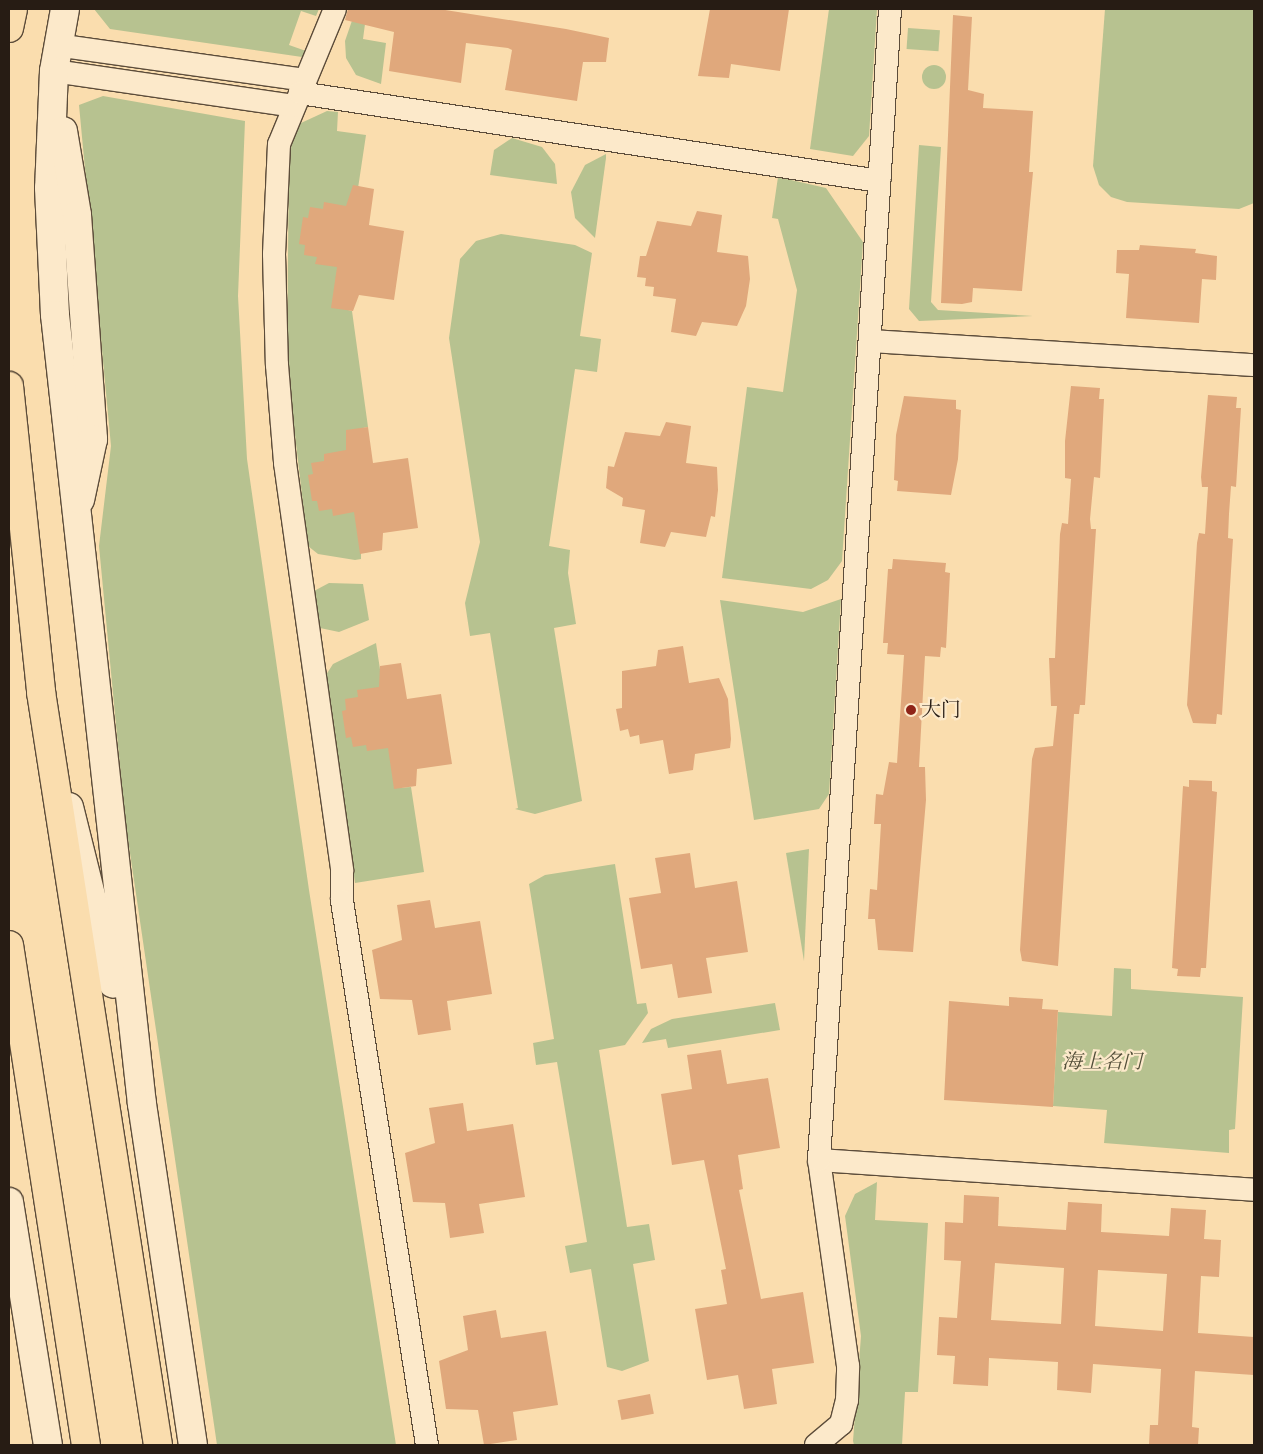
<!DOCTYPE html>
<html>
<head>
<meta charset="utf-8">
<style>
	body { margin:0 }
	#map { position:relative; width:1263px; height:1454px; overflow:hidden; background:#faddae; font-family:"IM FELL English","Noto Serif SC",serif }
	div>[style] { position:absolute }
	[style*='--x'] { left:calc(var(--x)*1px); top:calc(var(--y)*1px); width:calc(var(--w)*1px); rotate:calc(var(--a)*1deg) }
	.green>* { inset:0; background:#b7c290; transform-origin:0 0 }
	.round { border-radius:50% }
	.building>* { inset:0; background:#e0a87c; transform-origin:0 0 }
	.roads { filter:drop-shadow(1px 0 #5c4c3a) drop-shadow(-1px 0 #5c4c3a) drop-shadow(0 1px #5c4c3a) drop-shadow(0 -1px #5c4c3a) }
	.street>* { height:22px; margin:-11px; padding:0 11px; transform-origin:11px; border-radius:11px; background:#fce9ca }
	.secondary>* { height:28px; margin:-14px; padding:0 14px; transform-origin:14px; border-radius:14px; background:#fce9ca }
	.highway>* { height:28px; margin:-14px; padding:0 14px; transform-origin:14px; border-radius:14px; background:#faddae }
	.dots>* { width:14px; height:14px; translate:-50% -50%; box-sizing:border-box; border:2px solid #fce9ca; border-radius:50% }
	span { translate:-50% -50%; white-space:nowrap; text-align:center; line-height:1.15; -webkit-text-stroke:4.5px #fce9ca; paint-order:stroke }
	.poi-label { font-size:20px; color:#271c14 }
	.left { translate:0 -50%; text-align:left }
	.park-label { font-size:20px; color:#524e39; font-style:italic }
	.frame { position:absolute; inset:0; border:10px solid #271c14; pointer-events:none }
</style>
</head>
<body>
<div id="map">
	<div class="green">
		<div style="clip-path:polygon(94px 9px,319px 9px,316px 16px,301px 11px,289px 45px,306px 51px,302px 57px,110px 29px)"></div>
		<div style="clip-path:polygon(356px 9px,367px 9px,363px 39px,386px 43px,381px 84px,356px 75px,346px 58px,345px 41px)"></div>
		<div style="clip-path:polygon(829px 9px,877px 9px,869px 136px,853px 156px,810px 149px)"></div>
		<div style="clip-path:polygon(1105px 9px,1254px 9px,1254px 203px,1239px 209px,1127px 202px,1111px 197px,1099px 185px,1093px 166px)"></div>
		<div style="left:908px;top:28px;width:32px;height:21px;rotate:4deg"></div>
		<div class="round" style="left:922px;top:65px;width:24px;height:24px"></div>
		<div style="clip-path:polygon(103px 96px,245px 121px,238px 296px,247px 459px,309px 890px,396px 1445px,217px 1445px,125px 819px,99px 546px,111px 446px,79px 105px)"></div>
		<div style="clip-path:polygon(327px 111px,338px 112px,337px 131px,366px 135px,340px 308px,352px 311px,368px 427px,363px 428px,382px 550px,361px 553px,361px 559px,355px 560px,318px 554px,308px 546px,287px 367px,289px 148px,301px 123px)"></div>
		<div style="clip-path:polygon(512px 138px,542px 147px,555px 164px,557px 184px,490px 175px,494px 150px)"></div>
		<div style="clip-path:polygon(919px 145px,941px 147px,931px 302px,938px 310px,1033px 316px,919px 321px,909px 309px)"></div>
		<div style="clip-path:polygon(606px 154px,606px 158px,595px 238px,575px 218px,571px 192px,585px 165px)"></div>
		<div style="clip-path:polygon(778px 177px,826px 188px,863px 242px,842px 561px,828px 580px,811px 589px,722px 578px,747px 387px,783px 392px,797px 290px,778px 219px,772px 218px)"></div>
		<div style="clip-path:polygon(501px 234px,575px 245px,592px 253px,580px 336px,601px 339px,597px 372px,575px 369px,549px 546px,570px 550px,568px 573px,576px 624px,554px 628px,582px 801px,535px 814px,515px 809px,518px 808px,490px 633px,470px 636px,465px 603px,480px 542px,449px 338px,460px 259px,476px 241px)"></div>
		<div style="clip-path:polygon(329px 583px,363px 584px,369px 620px,339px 632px,320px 628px,314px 591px)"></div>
		<div style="clip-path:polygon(841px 599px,829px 794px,819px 809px,754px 820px,720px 600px,803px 612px)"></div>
		<div style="clip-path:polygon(376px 643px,398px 788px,411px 787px,424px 872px,355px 883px,326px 675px,333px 664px)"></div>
		<div style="clip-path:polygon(809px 849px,804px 961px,786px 853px)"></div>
		<div style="clip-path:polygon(615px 864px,637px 1004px,646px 1003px,648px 1013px,625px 1045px,599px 1050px,627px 1227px,649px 1224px,655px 1260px,633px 1264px,649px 1361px,622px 1371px,607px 1367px,591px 1269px,570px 1273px,565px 1246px,587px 1242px,557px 1062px,536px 1065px,533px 1043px,554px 1039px,529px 884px,545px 875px)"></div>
		<div style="clip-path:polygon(1114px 968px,1131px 969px,1131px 989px,1243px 997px,1235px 1129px,1229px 1130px,1229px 1153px,1104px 1143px,1107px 1110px,1053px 1106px,1058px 1012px,1112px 1016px)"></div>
		<div style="clip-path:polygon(775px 1003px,780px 1030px,668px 1048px,666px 1039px,642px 1043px,651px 1029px,672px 1019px)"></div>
		<div style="clip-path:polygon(877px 1182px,875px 1220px,928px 1223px,918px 1392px,905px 1392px,902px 1445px,854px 1445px,853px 1441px,861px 1336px,845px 1216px,855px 1194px)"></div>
	</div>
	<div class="building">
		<div style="clip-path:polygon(348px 9px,439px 9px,566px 29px,609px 38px,606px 62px,583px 62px,577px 101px,505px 90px,512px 50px,508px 48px,466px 43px,461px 83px,389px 71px,394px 32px,345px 20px)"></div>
		<div style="clip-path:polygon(710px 9px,789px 9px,780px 71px,731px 64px,729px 78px,698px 76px)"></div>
		<div style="clip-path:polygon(953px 15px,972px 17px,968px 90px,984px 94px,983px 108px,1033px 111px,1029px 172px,1033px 172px,1022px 291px,973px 288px,972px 302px,962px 304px,941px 303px)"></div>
		<div style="clip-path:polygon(353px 185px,374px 189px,369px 225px,404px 231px,394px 300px,359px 295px,353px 311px,331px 308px,337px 267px,315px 264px,317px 257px,304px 255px,305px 245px,299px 244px,303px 217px,308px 218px,310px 207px,323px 209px,324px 202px,346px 206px)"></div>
		<div style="clip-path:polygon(697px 211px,722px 215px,717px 252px,748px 256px,750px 279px,746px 306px,737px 326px,702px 322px,696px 336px,671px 332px,676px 299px,653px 296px,654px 287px,645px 286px,646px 278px,637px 277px,640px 256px,646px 256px,657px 221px,691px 226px)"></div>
		<div style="clip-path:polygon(1140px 245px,1196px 249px,1195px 253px,1217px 256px,1216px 280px,1202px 279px,1199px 323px,1126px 318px,1129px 274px,1116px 273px,1117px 250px,1139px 250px)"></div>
		<div style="clip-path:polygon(1071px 386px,1100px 388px,1099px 399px,1104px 399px,1100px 478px,1094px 477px,1090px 519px,1091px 529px,1096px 529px,1085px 705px,1080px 705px,1079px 714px,1074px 714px,1058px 966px,1022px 961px,1020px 950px,1032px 759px,1035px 748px,1053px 746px,1057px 706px,1051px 706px,1049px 658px,1055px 658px,1060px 534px,1062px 523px,1068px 524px,1071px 479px,1065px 478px,1065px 441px)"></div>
		<div style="clip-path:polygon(1208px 395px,1237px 397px,1236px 408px,1241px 408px,1236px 487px,1231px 486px,1229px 514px,1228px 538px,1233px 539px,1222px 715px,1217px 714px,1216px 724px,1193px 723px,1187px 705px,1197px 543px,1199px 533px,1205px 534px,1208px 487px,1202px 487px,1201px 477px)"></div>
		<div style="clip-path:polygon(904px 396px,956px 400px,956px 409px,961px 410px,958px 459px,951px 495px,897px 491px,898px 481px,894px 480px,896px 435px)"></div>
		<div style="clip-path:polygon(666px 422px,691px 426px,686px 463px,717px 467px,718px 490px,715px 517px,711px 516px,706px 537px,671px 532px,665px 547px,640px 543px,645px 510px,622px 506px,623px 498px,606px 488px,608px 466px,614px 467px,625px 432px,660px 436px)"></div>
		<div style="clip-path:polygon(368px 427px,373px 463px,408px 458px,418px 528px,383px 533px,382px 550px,360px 554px,354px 512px,333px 516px,332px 509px,319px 511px,317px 501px,312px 501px,308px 475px,313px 474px,311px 463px,324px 461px,324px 454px,346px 450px,346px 430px)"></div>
		<div style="clip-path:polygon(893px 559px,946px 563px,945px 572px,950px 573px,946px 648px,941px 647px,940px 657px,925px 656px,919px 767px,925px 767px,926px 800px,913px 952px,878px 950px,875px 919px,868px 919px,870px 889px,877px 890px,881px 824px,874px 824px,876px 794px,883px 795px,889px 762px,897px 763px,904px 655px,887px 654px,888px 643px,883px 643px,888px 569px,892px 569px)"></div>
		<div style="clip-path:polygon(683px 646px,689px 683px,719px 678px,728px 699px,731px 739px,730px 748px,695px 754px,693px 770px,669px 774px,663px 740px,640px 744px,639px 735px,630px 737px,628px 729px,620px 731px,616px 709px,622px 708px,622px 671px,656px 666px,658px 650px)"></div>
		<div style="clip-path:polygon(401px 663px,407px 699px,441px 694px,452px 764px,417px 769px,416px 786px,394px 789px,388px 748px,367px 751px,366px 745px,353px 747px,351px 737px,346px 738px,342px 711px,346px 710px,345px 699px,358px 697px,357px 690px,379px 687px,380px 666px)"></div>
		<div style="clip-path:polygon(1189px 780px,1212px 781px,1212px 791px,1217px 792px,1206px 968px,1201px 968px,1200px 977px,1177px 976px,1178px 969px,1172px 968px,1183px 786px,1189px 787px)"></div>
		<div style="clip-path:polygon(690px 853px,695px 888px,737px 881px,748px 952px,706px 958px,712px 993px,678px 998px,672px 964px,641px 969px,629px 898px,661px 893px,655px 858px)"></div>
		<div style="clip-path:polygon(430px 900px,435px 928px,480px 921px,492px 994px,447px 1001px,451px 1030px,418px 1035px,412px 1000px,380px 999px,372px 950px,402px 940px,397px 905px)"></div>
		<div style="clip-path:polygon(1009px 997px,1043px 999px,1042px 1009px,1058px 1010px,1053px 1107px,944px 1100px,949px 1001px,1009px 1006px)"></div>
		<div style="clip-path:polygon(721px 1050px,727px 1084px,768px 1078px,780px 1148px,738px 1155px,743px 1189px,739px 1190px,761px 1299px,803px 1292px,814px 1363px,772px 1369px,777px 1404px,744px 1409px,738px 1375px,707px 1380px,695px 1309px,727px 1304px,721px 1270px,726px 1269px,704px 1160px,672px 1165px,661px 1094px,692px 1089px,687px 1055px)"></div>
		<div style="clip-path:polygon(463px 1103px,467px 1131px,513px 1124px,525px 1197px,479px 1204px,484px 1233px,450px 1238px,445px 1203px,413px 1202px,405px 1153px,435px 1143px,429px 1108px)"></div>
		<div style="clip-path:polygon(evenodd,964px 1195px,999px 1197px,998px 1226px,1066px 1230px,1068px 1202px,1102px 1204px,1101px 1232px,1169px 1236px,1171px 1208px,1206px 1210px,1204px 1239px,1221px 1240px,1219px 1277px,1201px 1276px,1198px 1333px,1254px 1337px,1254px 1375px,1195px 1371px,1192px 1427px,1199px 1428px,1198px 1445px,1149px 1445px,1150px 1425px,1158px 1425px,1161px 1369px,1093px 1364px,1091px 1393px,1057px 1390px,1058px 1362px,989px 1358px,988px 1386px,953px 1384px,955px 1356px,937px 1355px,939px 1317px,957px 1318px,961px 1261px,944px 1260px,945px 1222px,963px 1223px,964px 1195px,995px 1263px,1064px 1268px,1061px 1324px,991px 1320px,995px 1263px,964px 1195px,1098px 1270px,1167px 1274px,1163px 1331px,1095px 1326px,1098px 1270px)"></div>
		<div style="clip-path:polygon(496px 1310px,501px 1338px,546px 1331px,558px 1405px,513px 1412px,517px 1440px,484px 1445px,478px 1410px,446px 1409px,439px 1361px,468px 1350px,463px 1316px)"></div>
		<div style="left:650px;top:1394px;width:20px;height:33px;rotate:79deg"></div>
	</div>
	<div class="roads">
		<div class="street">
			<div style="--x:335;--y:9;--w:146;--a:112.5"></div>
			<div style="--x:279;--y:144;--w:110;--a:92.6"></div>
			<div style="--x:274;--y:254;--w:111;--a:88.5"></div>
			<div style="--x:277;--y:365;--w:98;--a:85.3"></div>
			<div style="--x:285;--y:463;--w:412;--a:82"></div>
			<div style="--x:342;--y:871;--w:30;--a:90"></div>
			<div style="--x:342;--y:901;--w:551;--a:81.12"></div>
			<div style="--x:56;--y:45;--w:251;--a:8"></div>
			<div style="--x:54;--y:71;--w:242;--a:8.3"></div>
			<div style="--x:300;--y:93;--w:586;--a:8.64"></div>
			<div style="--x:870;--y:341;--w:385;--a:3.6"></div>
			<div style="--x:819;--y:1160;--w:436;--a:3.9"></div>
			<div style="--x:816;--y:1445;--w:33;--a:-40"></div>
			<div style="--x:841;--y:1424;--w:25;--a:-76"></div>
			<div style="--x:847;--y:1400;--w:34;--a:-88"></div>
			<div style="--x:848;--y:1366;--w:208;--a:-98"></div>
			<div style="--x:819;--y:1160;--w:1153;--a:-86.47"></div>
		</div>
		<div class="secondary">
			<div style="--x:65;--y:9;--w:63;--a:100.1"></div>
			<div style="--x:54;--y:71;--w:117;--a:92.4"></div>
			<div style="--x:49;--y:188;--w:127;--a:87.3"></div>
			<div style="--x:55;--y:315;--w:794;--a:83.71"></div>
			<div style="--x:142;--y:1104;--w:345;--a:81.5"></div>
			<div style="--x:63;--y:131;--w:85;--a:80.5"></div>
			<div style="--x:77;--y:215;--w:225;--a:85.9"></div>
			<div style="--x:93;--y:439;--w:62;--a:102"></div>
			<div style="--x:69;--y:807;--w:182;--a:76"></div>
			<div style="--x:9;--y:1202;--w:246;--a:80.9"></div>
		</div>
		<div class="highway">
			<div style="--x:9;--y:28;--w:19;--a:-78"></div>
			<div style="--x:9;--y:386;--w:308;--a:84"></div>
			<div style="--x:41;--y:692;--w:762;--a:81.17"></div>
			<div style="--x:9;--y:945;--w:506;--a:81.25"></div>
		</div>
	</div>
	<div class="dots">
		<div style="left:911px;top:710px;background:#8f2418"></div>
	</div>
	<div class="poi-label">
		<span class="left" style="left:921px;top:710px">大门</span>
	</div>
	<div class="park-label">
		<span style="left:1102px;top:1062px">海上名门</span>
	</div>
	<div class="frame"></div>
</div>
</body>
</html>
